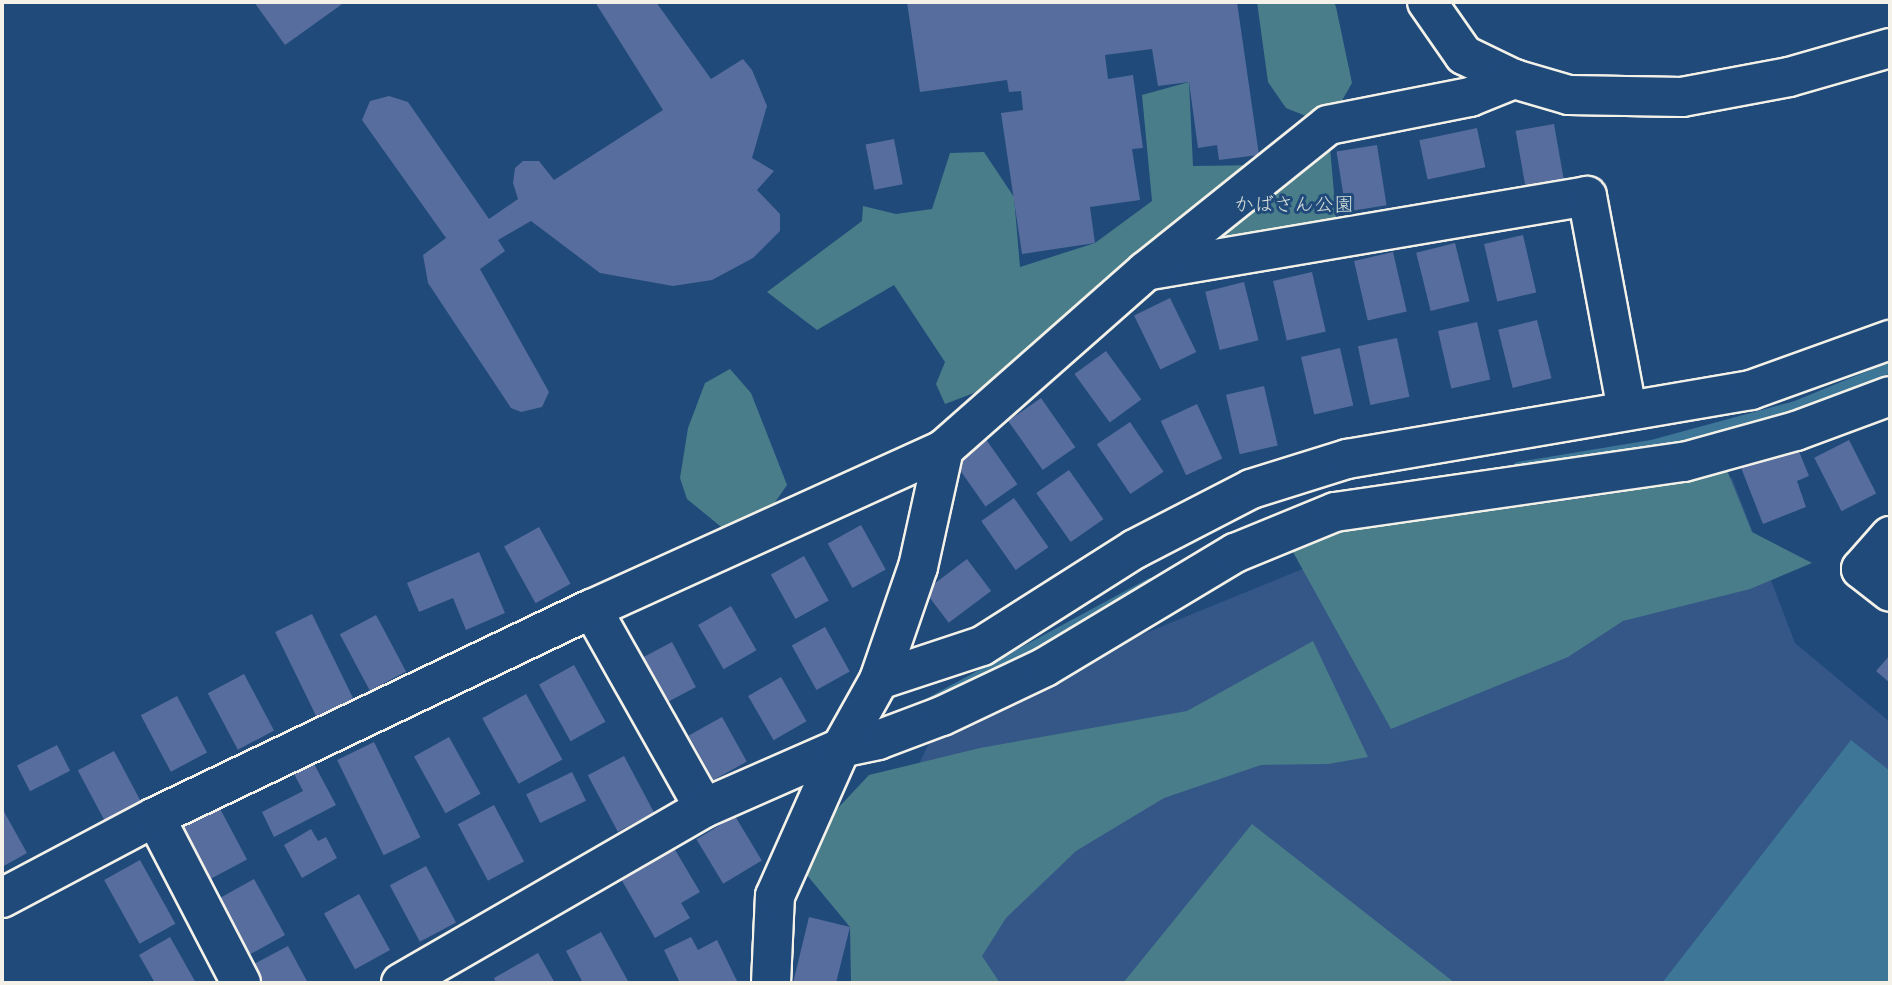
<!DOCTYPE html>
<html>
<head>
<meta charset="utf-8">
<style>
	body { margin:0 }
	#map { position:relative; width:1892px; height:985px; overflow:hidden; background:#1f4a7a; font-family:"Shantell Sans","Klee One",sans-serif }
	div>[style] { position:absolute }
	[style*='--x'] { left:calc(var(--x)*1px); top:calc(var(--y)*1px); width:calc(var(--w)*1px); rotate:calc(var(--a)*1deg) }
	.built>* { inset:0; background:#345787 }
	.green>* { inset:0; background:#497d8a }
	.water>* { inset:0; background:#3d7697 }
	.stream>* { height:11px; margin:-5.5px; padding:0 5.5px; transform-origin:5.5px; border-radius:5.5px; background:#3d7697 }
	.building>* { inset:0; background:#576d9e; transform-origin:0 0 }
	.roads { filter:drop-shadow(2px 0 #f4f1e8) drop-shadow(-2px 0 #f4f1e8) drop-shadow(0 2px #f4f1e8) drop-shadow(0 -2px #f4f1e8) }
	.street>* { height:38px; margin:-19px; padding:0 19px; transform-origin:19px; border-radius:19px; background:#1f4a7a }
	span { translate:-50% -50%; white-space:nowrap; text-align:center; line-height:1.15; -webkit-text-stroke:6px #1f4a7a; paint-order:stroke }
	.park-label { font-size:20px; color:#dae0da }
	.frame { position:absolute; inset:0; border:4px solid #f4f1e8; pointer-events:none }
</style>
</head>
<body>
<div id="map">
	<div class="built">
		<div style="clip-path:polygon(1684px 462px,1732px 478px,1795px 643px,1890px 722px,1890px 983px,872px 983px,868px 870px,942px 716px,1320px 562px)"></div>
	</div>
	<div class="green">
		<div style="clip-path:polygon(1257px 2px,1334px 2px,1336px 7px,1352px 83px,1328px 125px,1338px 238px,1146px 271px,1005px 381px,945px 404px,936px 384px,945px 362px,894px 285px,817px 330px,767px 292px,862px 221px,863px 206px,896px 214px,932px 209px,950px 153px,984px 152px,1014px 197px,1020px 267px,1095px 243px,1152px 201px,1142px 95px,1189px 82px,1193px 166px,1261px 165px,1328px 125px,1286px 108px,1268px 82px)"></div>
		<div style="clip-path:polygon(730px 369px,751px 393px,787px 485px,764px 518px,731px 535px,687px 499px,680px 478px,688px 428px,705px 383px)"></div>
		<div style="clip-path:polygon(1720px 453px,1752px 532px,1812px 563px,1750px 589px,1623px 621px,1568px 657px,1391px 729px,1283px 534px,1401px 503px,1527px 506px,1625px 492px,1684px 462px)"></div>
		<div style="clip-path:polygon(1313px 641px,1368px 757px,1328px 764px,1261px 765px,1164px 798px,1076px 851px,1006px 918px,982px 956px,1000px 983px,851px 983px,850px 927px,792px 857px,869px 775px,980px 748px,1187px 711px)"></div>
		<div style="clip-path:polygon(1252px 824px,1455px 983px,1123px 983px)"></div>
	</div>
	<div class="water">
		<div style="clip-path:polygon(1851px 740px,1890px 771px,1890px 983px,1662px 983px)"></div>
	</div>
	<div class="stream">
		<div style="--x:1518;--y:467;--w:135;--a:-9.4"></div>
		<div style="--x:1651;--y:445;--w:149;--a:-15.2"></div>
		<div style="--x:1795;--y:406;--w:103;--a:-22.3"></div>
		<div style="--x:930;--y:702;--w:250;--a:-28.4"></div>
	</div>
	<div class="building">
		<div style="clip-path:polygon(254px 2px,345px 2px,285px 45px)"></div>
		<div style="clip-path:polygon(595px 2px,656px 2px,711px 79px,743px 59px,752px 70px,767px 106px,752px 158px,774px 171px,757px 190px,780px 214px,780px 231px,753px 258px,712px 280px,673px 286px,600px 273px,531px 221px,498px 240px,505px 251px,480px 269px,549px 392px,542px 407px,521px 412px,511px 408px,428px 283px,423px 255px,446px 238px,362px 120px,370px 101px,389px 96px,408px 102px,489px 219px,518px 199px,513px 183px,515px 168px,523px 161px,539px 161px,554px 180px,663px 110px)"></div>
		<div style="clip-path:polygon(907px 2px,1237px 2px,1259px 155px,1219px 160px,1217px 145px,1198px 148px,1189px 82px,1158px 86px,1152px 49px,1105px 55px,1108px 79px,1133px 75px,1143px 148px,1132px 149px,1140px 200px,1090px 207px,1095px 243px,1022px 254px,1001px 113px,1023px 110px,1021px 91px,1009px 92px,1007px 80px,920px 92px)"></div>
		<div style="left:1554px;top:124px;width:60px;height:39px;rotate:80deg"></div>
		<div style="left:1477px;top:128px;width:40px;height:59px;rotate:78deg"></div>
		<div style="left:894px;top:139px;width:46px;height:29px;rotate:79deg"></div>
		<div style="left:1377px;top:145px;width:61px;height:41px;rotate:81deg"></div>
		<div style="left:1523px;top:235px;width:59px;height:40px;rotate:77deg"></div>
		<div style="left:1455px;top:243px;width:60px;height:40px;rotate:76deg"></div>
		<div style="left:1393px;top:252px;width:61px;height:40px;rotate:77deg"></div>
		<div style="left:1312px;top:272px;width:61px;height:40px;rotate:77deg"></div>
		<div style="left:1244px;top:282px;width:60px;height:40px;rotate:76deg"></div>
		<div style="left:1170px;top:298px;width:60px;height:40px;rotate:64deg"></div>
		<div style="left:1537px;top:320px;width:60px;height:40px;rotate:76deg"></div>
		<div style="left:1477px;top:322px;width:59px;height:40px;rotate:77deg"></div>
		<div style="left:1397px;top:338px;width:60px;height:40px;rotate:78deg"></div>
		<div style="left:1340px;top:348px;width:59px;height:40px;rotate:77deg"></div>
		<div style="left:1106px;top:351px;width:60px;height:39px;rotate:54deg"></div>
		<div style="left:1264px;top:386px;width:61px;height:39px;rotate:77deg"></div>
		<div style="left:1041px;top:398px;width:60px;height:40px;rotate:55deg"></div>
		<div style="left:1197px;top:404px;width:60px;height:40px;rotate:65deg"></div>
		<div style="left:1130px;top:422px;width:60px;height:40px;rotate:56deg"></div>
		<div style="left:983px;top:435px;width:60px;height:39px;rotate:55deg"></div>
		<div style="left:1849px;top:440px;width:60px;height:39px;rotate:63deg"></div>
		<div style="clip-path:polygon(1796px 444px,1809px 476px,1797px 481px,1806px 507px,1763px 524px,1740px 465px)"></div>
		<div style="left:1069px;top:470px;width:60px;height:40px;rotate:55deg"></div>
		<div style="left:1014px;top:498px;width:60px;height:40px;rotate:55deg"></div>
		<div style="left:861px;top:525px;width:51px;height:38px;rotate:61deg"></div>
		<div style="left:539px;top:527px;width:65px;height:40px;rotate:61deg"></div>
		<div style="clip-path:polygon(479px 552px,505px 613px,466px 630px,453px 598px,419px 612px,407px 583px)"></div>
		<div style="left:804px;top:556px;width:51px;height:38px;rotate:61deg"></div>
		<div style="left:967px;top:559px;width:40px;height:53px;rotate:53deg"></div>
		<div style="left:731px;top:606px;width:51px;height:38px;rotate:60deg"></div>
		<div style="left:312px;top:614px;width:106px;height:41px;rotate:64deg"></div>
		<div style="left:376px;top:615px;width:64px;height:41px;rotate:62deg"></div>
		<div style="left:825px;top:627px;width:51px;height:38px;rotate:61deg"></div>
		<div style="left:672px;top:642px;width:51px;height:38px;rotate:62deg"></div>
		<div style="clip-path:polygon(1890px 655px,1890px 683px,1876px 671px)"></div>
		<div style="left:574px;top:665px;width:65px;height:40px;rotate:61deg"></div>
		<div style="left:244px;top:674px;width:64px;height:41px;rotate:62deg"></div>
		<div style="left:781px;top:677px;width:51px;height:38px;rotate:60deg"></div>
		<div style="left:526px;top:694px;width:75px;height:50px;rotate:61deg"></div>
		<div style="left:177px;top:696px;width:64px;height:41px;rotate:62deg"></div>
		<div style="left:722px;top:717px;width:51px;height:38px;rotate:61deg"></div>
		<div style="left:449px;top:737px;width:65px;height:40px;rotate:61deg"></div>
		<div style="left:374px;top:742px;width:106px;height:41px;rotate:64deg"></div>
		<div style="left:57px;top:745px;width:29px;height:45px;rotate:63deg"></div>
		<div style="left:114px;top:751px;width:64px;height:41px;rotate:62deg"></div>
		<div style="left:624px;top:756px;width:64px;height:41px;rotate:62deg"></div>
		<div style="clip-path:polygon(312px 760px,336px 805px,274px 837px,262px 812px,303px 791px,292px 770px)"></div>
		<div style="left:572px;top:772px;width:32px;height:51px;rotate:64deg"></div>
		<div style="left:217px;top:803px;width:64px;height:41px;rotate:62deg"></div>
		<div style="left:494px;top:805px;width:64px;height:41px;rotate:62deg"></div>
		<div style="clip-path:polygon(2px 808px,27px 853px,2px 867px)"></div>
		<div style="left:735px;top:816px;width:52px;height:45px;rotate:59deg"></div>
		<div style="clip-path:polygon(311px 829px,318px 841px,326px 837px,337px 858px,302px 878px,284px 845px)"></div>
		<div style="clip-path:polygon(674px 848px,700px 892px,681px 903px,690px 918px,655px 938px,621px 879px)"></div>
		<div style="left:140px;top:860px;width:73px;height:41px;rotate:61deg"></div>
		<div style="left:426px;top:866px;width:64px;height:41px;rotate:62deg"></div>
		<div style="left:254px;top:879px;width:64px;height:41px;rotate:61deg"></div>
		<div style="left:359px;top:894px;width:64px;height:40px;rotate:61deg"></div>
		<div style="clip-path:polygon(809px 917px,850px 927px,836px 983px,793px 983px)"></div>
		<div style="clip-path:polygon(601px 932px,629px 983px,583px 983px,566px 951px)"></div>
		<div style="clip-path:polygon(170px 937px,196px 983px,155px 983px,139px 955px)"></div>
		<div style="clip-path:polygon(691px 937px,698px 950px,717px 940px,738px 983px,680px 983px,664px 950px)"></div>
		<div style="clip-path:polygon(288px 946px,308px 983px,261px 983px,252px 965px)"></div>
		<div style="clip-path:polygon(538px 953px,555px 983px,496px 983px,494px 978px)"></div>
	</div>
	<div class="roads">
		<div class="street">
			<div style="--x:1427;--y:2;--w:65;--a:55.1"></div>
			<div style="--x:1464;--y:55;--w:55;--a:25.6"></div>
			<div style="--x:1514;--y:79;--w:57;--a:16.2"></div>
			<div style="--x:1569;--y:95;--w:113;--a:1"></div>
			<div style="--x:1682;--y:97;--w:109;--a:-10.6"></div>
			<div style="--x:1789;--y:77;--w:105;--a:-16"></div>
			<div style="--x:1150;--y:270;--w:443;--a:-9.6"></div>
			<div style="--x:1587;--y:196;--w:218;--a:79.4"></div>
			<div style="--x:1890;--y:536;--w:44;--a:131.3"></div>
			<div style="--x:1861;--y:569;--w:37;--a:38"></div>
			<div style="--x:592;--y:609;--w:228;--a:60.6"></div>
			<div style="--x:879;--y:680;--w:120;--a:-71"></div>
			<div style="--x:918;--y:567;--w:121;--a:-77.6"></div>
			<div style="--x:944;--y:449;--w:269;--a:-41.4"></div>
			<div style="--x:1146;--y:271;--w:233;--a:-38.7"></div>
			<div style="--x:1328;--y:125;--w:145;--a:-11.2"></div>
			<div style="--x:1470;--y:97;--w:48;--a:-22.2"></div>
			<div style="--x:155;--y:817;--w:187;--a:62.6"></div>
			<div style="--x:2;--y:898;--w:173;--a:-27.9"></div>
			<div style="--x:155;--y:817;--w:484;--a:-25.5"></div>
			<div style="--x:592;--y:609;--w:387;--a:-24.4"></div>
			<div style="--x:401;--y:983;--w:350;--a:-30"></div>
			<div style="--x:704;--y:808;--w:150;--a:-23.7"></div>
			<div style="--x:841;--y:748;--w:38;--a:-12"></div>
			<div style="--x:878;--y:740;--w:68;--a:-20.6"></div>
			<div style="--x:942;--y:716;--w:114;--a:-25.4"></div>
			<div style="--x:1045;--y:667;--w:222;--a:-31"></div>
			<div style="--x:1235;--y:553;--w:108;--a:-22.3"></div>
			<div style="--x:1335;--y:512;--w:353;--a:-8.2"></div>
			<div style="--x:1684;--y:462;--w:116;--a:-15.5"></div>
			<div style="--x:1796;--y:431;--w:100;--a:-20.4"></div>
			<div style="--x:771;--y:983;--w:87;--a:-87.4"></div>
			<div style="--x:775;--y:896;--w:162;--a:-66"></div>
			<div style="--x:841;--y:748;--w:78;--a:-60.8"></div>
			<div style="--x:879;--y:680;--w:108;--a:-18.3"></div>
			<div style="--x:982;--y:646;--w:181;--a:-32.4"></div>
			<div style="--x:1135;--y:549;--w:131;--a:-27.3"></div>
			<div style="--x:1251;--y:489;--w:101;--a:-17.4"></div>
			<div style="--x:1347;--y:459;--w:410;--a:-9.7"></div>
			<div style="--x:1751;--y:390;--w:148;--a:-19.8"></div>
		</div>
	</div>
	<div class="park-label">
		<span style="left:1294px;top:204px">かばさん公園</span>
	</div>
	<div class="frame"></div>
</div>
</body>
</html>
